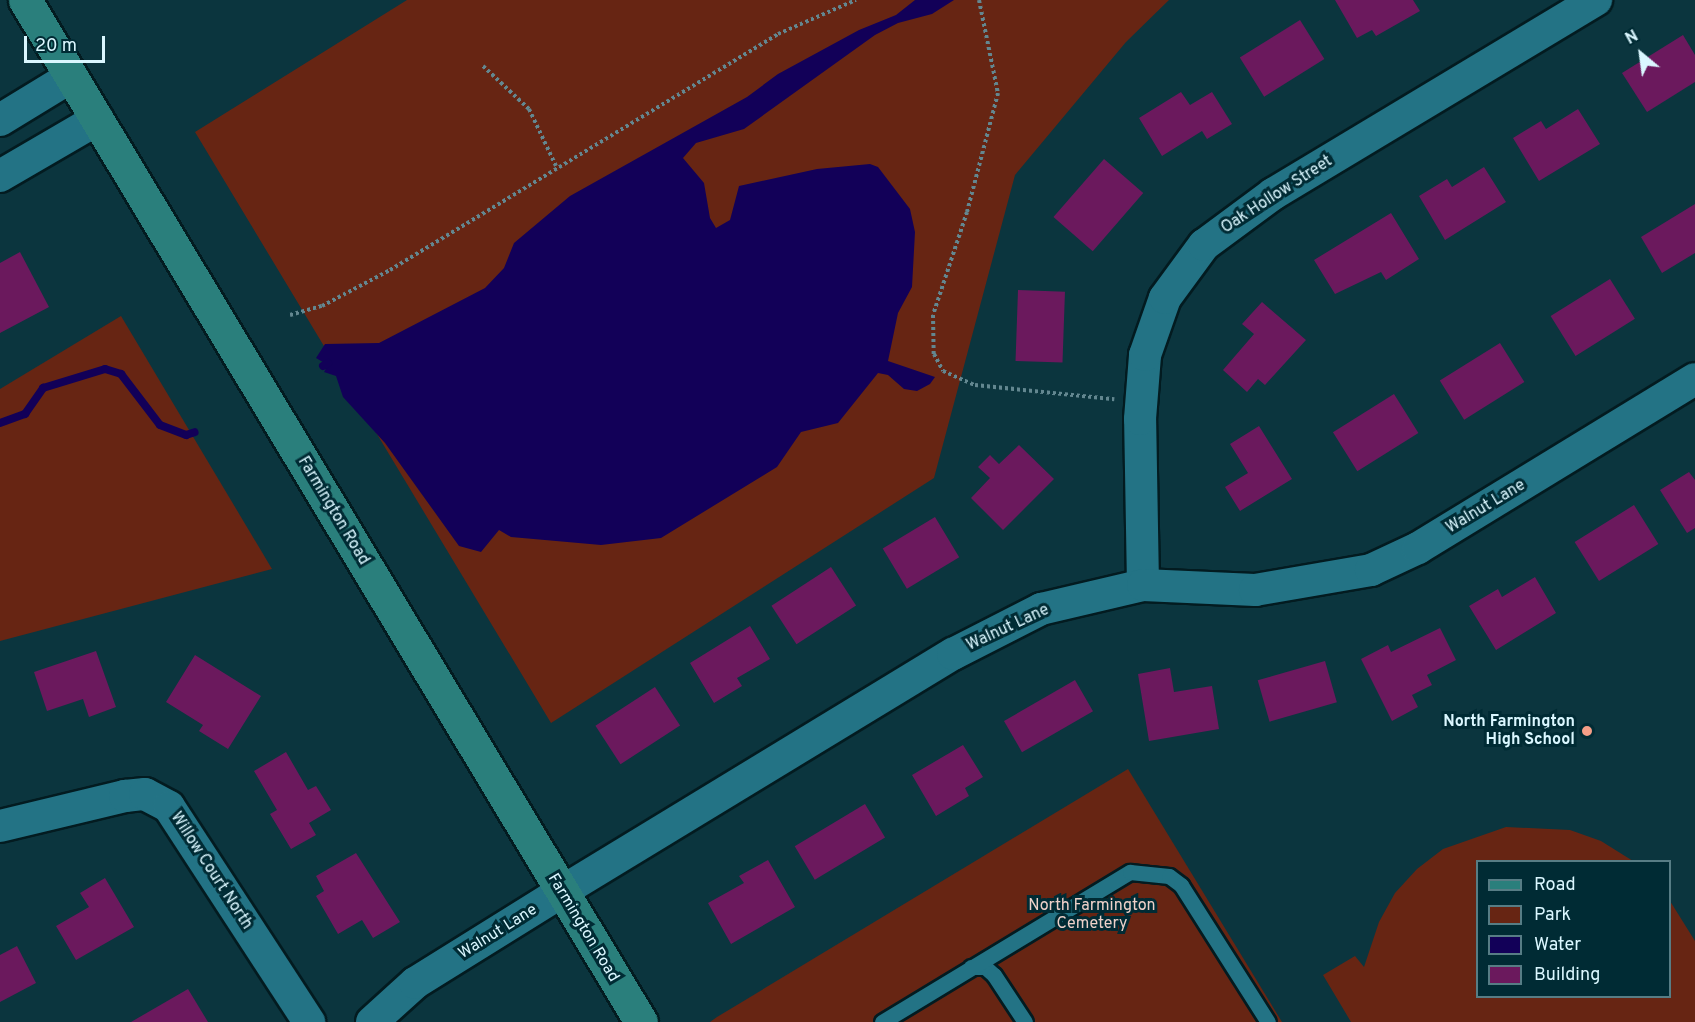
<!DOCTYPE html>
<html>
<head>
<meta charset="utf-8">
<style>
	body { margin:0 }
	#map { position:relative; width:1695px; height:1022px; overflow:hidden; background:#0b353e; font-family:Overpass,sans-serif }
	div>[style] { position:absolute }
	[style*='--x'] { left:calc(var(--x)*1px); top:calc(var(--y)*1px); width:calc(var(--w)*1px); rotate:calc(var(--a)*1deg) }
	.green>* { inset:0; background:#672513 }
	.water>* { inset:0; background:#120058 }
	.stream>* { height:8px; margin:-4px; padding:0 4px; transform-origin:4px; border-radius:4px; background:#120058 }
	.building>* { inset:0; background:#6b195d; transform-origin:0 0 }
	.path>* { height:4px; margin-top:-2px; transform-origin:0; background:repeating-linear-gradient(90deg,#638790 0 3px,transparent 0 6px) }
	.roads { filter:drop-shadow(2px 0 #031b20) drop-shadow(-2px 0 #031b20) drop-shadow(0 2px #031b20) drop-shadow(0 -2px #031b20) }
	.lane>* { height:15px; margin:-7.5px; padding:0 7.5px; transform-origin:7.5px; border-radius:7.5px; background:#237385 }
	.street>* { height:32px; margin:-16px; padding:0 16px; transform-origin:16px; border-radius:16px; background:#237385 }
	.secondary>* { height:33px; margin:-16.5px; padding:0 16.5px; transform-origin:16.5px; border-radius:16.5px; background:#2a7f7c }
	.dots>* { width:16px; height:16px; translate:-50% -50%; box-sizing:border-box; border:3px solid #002b34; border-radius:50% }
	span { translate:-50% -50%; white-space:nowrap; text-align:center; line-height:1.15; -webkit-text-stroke:6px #002b34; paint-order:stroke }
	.street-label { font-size:16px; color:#daf7ff }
	.poi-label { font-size:16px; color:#daf7ff; font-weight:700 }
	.right { translate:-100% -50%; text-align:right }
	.park-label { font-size:16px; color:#edd1c9 }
	.legend { position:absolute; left:1476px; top:860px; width:195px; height:138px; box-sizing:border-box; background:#002b34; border:2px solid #577d85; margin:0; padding:8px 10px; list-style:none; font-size:18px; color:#daf7ff }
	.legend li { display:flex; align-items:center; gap:12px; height:30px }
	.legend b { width:30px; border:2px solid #577d85 }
	.north { position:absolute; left:1611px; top:24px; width:60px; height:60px; -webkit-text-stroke:4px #002b34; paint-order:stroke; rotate:331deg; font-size:16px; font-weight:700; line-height:24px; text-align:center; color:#daf7ff }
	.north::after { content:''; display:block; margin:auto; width:21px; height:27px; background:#daf7ff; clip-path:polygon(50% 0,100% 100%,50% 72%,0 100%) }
	.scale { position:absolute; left:24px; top:36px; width:81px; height:27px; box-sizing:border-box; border:3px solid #daf7ff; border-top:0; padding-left:8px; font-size:18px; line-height:21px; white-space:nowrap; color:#daf7ff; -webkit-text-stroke:4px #002b34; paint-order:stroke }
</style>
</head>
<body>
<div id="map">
	<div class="green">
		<div style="clip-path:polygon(407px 0,1169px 0,1126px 42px,1015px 175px,934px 478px,551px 723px,195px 132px)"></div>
		<div style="clip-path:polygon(121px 316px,272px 569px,0 641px,0 389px)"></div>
		<div style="clip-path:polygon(1128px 769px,1282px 1022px,710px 1022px,717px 1017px)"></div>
		<div style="clip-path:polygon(1506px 827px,1570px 830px,1601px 841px,1633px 861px,1478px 862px,1478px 996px,1670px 996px,1670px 901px,1695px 941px,1695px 1022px,1351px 1022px,1323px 975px,1355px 956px,1364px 967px,1379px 922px,1395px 893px,1417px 869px,1443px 849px)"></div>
	</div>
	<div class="water">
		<div style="clip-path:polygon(915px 0,954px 0,932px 14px,898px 23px,875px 35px,744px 129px,696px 143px,683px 158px,704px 183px,710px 218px,716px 228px,730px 220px,739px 186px,817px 169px,870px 164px,878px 167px,910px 209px,915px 232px,912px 287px,898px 313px,888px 361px,935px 377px,930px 384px,917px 391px,904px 389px,888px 375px,878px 373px,838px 423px,801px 432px,777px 467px,661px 538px,601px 545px,511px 537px,499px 530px,481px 552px,459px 546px,385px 443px,343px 397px,336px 376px,324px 372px,328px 365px,316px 358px,325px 344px,379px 343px,485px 288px,504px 268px,514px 243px,570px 196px,747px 97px,778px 74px,859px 30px,896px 15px)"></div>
	</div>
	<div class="stream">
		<div style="--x:323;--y:366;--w:6;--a:-31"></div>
		<div style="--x:0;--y:423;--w:27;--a:-20"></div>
		<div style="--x:25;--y:414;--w:32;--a:-55"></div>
		<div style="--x:43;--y:388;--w:65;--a:-17"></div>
		<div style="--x:105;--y:369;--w:17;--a:17"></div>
		<div style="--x:121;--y:374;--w:64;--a:52.6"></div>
		<div style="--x:160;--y:425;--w:28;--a:21"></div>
		<div style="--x:186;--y:435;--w:9;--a:-18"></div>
	</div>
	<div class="building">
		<div style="clip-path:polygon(1335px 0,1413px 0,1420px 11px,1376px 36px,1372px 30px,1357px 38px)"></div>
		<div style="left:1300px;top:20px;width:46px;height:71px;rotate:58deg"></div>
		<div style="clip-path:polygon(1683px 35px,1695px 55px,1695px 82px,1647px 112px,1622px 73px)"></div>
		<div style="clip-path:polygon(1181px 92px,1190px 105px,1212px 92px,1232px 124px,1207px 139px,1202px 131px,1162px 156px,1139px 118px)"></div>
		<div style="clip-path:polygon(1578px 109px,1600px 144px,1539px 181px,1513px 138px,1541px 121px,1546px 129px)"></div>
		<div style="left:1104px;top:159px;width:52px;height:77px;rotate:41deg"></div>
		<div style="clip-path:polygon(1484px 167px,1506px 202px,1445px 240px,1419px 196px,1447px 179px,1452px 187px)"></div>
		<div style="clip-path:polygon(1695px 204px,1695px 253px,1662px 273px,1641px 237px)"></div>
		<div style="clip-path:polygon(1391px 213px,1419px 259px,1386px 280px,1381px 272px,1335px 294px,1314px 260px)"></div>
		<div style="clip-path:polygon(20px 252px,49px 307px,0 333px,0 263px)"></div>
		<div style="left:1610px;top:279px;width:47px;height:70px;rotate:58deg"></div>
		<div style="left:1018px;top:290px;width:47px;height:71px;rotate:2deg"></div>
		<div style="clip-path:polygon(1262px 302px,1306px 340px,1265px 385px,1258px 379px,1247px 392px,1223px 370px,1254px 334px,1242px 324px)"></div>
		<div style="left:1500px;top:343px;width:46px;height:71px;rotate:58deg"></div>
		<div style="left:1394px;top:394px;width:46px;height:72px;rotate:58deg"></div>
		<div style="clip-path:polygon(1259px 426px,1292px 479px,1240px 511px,1225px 487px,1248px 473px,1230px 444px)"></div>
		<div style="clip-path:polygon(1019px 445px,1054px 479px,1003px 530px,971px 498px,990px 478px,978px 467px,990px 455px,999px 464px)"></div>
		<div style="clip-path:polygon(1689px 472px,1695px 480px,1695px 528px,1687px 533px,1660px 490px)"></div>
		<div style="left:1634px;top:505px;width:46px;height:70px;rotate:58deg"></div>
		<div style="left:935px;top:517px;width:47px;height:61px;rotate:59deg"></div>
		<div style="left:831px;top:567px;width:46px;height:71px;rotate:57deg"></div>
		<div style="clip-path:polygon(1535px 577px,1556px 613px,1496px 650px,1469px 606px,1498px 589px,1502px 597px)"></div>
		<div style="clip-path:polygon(750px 626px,770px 659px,737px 678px,742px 686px,714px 703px,690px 663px)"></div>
		<div style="clip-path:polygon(1440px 628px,1456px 660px,1427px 675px,1432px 685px,1412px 695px,1418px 707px,1392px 721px,1361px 659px,1388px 645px,1391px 652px)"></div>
		<div style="clip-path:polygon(96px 651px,116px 707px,89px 717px,83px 699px,47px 711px,34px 672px)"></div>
		<div style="clip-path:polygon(195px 655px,261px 696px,228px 749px,199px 731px,203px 725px,166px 702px)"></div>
		<div style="left:1325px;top:661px;width:43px;height:70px;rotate:74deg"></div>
		<div style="clip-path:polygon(1170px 668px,1174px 692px,1212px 686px,1219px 729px,1149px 741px,1138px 674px)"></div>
		<div style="left:1075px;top:680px;width:36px;height:82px;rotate:60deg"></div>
		<div style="left:655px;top:687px;width:46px;height:71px;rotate:57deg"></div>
		<div style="clip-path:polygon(963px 745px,983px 777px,965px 788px,969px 796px,936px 816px,912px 775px)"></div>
		<div style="clip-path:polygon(286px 752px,308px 790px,316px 786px,331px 810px,309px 823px,316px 835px,291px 849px,270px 814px,277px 810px,254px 771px)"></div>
		<div style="left:865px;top:804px;width:39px;height:82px;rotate:59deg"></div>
		<div style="clip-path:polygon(356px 853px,400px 922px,373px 938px,362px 920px,338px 934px,316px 896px,324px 891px,316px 876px)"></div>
		<div style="clip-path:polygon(768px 860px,795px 907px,731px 944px,708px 903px,744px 883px,739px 876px)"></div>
		<div style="clip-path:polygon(105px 878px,134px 927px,76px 960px,56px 926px,89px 907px,80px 893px)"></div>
		<div style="clip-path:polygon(17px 946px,36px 983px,0 1002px,0 955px)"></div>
		<div style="clip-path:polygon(188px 989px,208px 1022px,131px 1022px)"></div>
	</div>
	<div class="path">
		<div style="--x:979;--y:0;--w:95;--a:78.5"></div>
		<div style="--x:998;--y:93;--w:123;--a:104.6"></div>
		<div style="--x:967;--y:212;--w:108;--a:108.3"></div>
		<div style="--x:933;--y:315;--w:39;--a:89"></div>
		<div style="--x:934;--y:354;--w:19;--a:62"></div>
		<div style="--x:943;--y:371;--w:35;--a:24"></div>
		<div style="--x:975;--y:385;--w:140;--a:5.8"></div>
		<div style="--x:483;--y:66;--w:63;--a:43.1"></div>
		<div style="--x:529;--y:109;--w:63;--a:64.7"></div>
		<div style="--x:290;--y:315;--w:33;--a:-16"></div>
		<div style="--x:322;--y:306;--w:77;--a:-27.9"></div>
		<div style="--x:390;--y:270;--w:454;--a:-31.3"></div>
		<div style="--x:778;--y:34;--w:85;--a:-23.6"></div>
	</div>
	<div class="roads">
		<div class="lane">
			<div style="--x:971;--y:967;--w:14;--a:0"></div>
			<div style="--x:985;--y:967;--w:12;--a:42"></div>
			<div style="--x:994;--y:975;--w:56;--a:56.6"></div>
			<div style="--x:882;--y:1022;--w:290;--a:-31.2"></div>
			<div style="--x:1130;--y:872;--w:39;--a:6"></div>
			<div style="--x:1169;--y:876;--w:15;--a:37"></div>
			<div style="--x:1181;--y:885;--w:162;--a:57.6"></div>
		</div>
		<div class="street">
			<div style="--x:0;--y:120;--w:84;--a:-31.4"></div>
			<div style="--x:0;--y:176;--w:113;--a:-30.2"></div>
			<div style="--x:1143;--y:585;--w:166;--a:-91"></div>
			<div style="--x:1140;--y:419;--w:64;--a:-85.5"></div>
			<div style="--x:1145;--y:355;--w:60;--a:-70.7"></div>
			<div style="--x:1165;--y:298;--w:66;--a:-53.7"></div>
			<div style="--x:1204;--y:245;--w:86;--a:-36.5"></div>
			<div style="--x:1273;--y:194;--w:377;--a:-31"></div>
			<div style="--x:0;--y:826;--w:129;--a:-13.5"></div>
			<div style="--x:125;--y:796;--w:20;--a:-6"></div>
			<div style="--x:145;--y:794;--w:27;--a:28"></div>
			<div style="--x:169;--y:807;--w:257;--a:56.9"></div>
			<div style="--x:372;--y:1022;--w:58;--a:-42.2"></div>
			<div style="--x:415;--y:983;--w:172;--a:-31.9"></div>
			<div style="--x:561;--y:892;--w:459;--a:-31.3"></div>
			<div style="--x:953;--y:654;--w:99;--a:-27.1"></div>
			<div style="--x:1041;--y:609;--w:105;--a:-13.2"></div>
			<div style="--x:1143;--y:585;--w:112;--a:2.6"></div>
			<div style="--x:1255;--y:590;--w:118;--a:-9.8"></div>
			<div style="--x:1371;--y:570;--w:52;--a:-25.1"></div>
			<div style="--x:1418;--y:548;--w:324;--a:-31.4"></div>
		</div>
		<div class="secondary">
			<div style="--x:25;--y:0;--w:1193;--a:58.92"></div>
		</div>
	</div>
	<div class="dots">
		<div style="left:1587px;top:731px;background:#f49e87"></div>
	</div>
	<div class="street-label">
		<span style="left:1277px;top:195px;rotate:-33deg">Oak Hollow Street</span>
		<span style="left:1486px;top:507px;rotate:-31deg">Walnut Lane</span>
		<span style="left:333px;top:511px;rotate:59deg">Farmington Road</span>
		<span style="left:1008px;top:628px;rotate:-25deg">Walnut Lane</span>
		<span style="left:211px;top:871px;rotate:57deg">Willow Court North</span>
		<span style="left:583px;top:928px;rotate:59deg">Farmington Road</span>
		<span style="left:498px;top:932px;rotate:-32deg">Walnut Lane</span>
	</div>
	<div class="poi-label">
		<span class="right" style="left:1575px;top:731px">North Farmington<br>High School</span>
	</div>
	<div class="park-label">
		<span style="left:1092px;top:915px">North Farmington<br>Cemetery</span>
	</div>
	<ul class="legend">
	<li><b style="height:8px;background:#2a7f7c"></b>Road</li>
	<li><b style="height:16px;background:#672513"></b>Park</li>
	<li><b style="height:16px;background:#120058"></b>Water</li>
	<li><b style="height:16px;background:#6b195d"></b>Building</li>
	</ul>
	<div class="north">N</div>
	<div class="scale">20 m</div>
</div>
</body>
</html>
